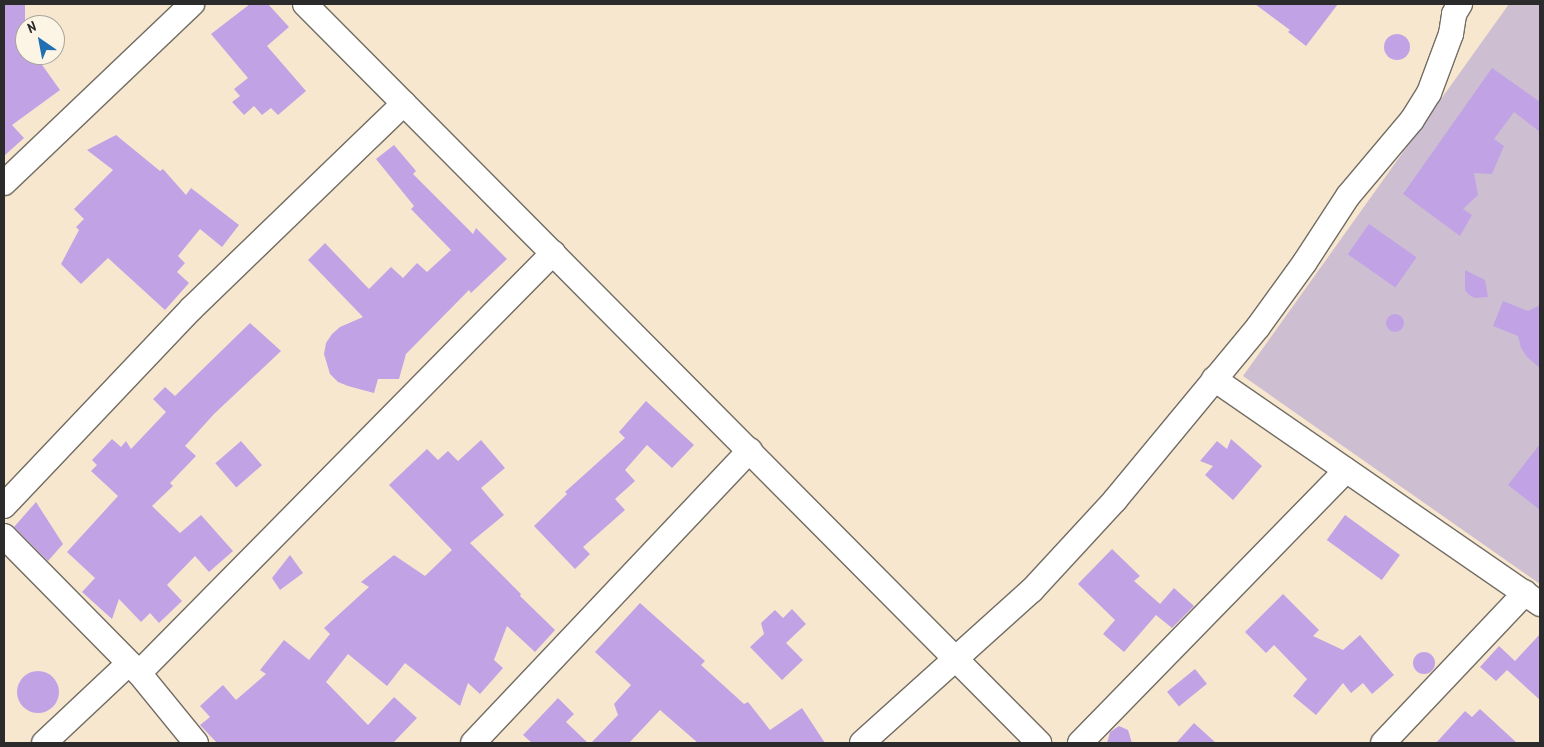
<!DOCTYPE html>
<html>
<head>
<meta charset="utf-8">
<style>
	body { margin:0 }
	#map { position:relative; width:1544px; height:747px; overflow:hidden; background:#f7e7cf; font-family:Kalam,sans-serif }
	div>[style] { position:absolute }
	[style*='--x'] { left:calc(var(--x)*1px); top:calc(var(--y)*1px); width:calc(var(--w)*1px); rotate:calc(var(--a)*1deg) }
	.industrial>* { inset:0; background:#cdbed2 }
	.building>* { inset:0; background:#c1a3e5; transform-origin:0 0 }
	.round { border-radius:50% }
	.roads { filter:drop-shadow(1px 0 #726d64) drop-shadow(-1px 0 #726d64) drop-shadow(0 1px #726d64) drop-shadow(0 -1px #726d64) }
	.minor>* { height:24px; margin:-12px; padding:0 12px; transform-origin:12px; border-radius:12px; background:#fff }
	span { translate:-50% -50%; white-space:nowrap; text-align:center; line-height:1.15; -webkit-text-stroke:4px #fcf5e5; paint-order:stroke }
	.frame { position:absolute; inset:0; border:5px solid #2b2b2b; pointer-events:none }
	.north { position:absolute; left:15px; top:15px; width:50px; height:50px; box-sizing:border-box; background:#fcf5e5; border:1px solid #a8a49b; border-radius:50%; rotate:327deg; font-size:14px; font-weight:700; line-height:20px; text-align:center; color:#2b2b2b }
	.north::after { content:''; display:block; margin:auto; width:18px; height:22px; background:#1f6fb2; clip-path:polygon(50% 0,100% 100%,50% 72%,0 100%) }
</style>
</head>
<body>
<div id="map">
	<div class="industrial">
		<div style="clip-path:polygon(1509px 4px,1540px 4px,1540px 584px,1243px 376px)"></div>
	</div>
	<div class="building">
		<div style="clip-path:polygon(4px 4px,25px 4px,25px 55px,35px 55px,60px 90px,12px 125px,24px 138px,4px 156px)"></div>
		<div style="clip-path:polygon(250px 4px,268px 4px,289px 27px,267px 46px,306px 91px,278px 115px,271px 108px,262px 115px,254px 106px,244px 115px,232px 102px,240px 96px,234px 89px,248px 78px,211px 34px)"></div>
		<div style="clip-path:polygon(1255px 4px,1338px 4px,1306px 46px,1288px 32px,1290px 30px)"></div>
		<div class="round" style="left:1384px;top:34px;width:26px;height:26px"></div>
		<div style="clip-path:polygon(1492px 68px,1540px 102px,1540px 132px,1514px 112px,1494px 139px,1504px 146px,1492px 174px,1474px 173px,1478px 195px,1463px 209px,1472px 215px,1460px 236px,1403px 194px)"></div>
		<div style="clip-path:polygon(116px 135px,160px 171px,163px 169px,186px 195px,191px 188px,239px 225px,222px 247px,200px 229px,178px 256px,185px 263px,177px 272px,189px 283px,165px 310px,108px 258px,81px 284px,61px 264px,79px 230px,76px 227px,84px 219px,74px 209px,113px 170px,87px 150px)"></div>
		<div style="clip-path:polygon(394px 145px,416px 171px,413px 174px,473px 234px,476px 228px,507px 259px,471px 293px,469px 290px,406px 354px,399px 379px,378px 379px,374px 393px,348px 386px,338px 382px,330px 374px,324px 354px,326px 343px,332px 334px,340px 327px,363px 317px,308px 260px,325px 243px,369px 289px,391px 267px,403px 278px,417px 263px,427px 272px,451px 250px,411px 209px,414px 206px,376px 159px)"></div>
		<div style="left:1369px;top:224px;width:58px;height:37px;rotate:35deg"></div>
		<div style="clip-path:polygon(1465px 270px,1485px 280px,1488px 297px,1475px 298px,1469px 295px,1465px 290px)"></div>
		<div style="clip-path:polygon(1503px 301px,1528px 311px,1540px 305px,1540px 368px,1527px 357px,1521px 348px,1518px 336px,1493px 326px)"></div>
		<div class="round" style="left:1386px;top:314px;width:18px;height:18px"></div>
		<div style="clip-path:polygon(250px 323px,281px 351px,214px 414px,185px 446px,196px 456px,170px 483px,173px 486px,152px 506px,180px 533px,201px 515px,233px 551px,209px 572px,195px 556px,167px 585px,182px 601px,159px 623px,150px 613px,141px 622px,119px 599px,112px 619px,82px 592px,95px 578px,67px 552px,118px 496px,91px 471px,97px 465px,92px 460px,112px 439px,121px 447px,126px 441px,131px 449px,166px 412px,153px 399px,165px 387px,175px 396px)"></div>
		<div style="clip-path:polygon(646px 401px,694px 445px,672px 468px,647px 445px,625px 470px,635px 481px,615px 499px,625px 510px,583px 547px,590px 554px,575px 569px,534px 526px,567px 494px,565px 492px,625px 438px,619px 432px)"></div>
		<div style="clip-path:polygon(1231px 439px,1262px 466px,1233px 500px,1205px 475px,1213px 466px,1200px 461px,1217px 441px,1227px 449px)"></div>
		<div style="clip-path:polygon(481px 440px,505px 468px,481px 488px,504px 515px,470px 543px,521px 594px,520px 596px,555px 630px,535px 652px,507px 626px,494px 660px,503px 668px,480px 694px,468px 683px,460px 706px,405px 663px,387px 686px,348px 654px,326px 682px,368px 725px,394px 697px,417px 718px,393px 743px,217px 743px,200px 725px,210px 717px,200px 706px,223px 685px,236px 700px,266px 674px,260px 670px,284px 640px,309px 660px,330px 634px,324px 628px,369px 587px,361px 582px,394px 555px,425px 576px,452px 550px,389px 485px,427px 449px,438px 460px,448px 451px,458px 461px)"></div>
		<div style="left:241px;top:441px;width:32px;height:34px;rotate:49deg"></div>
		<div style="clip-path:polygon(1540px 444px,1540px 510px,1508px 485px)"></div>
		<div style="clip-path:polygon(36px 502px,63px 544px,48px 561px,14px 527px)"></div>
		<div style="left:1345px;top:515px;width:68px;height:31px;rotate:36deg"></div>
		<div style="clip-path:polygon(1112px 549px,1140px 576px,1134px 581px,1160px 604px,1174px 588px,1194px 606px,1172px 628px,1156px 615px,1124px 652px,1103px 634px,1115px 620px,1078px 584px)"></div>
		<div style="clip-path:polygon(290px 555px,303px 573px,280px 590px,272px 578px)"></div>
		<div style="clip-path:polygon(1283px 594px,1319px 630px,1313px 636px,1343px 650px,1360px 635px,1394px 675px,1372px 694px,1363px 683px,1351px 693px,1343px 683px,1316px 715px,1293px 696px,1307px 679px,1274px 645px,1266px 653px,1245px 632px)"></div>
		<div style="clip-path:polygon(640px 603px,705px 661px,701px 665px,744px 704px,748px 702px,770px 730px,802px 708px,825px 743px,698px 743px,660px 710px,629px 743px,591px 743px,618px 715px,614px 704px,631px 685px,595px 652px)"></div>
		<div style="clip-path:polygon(792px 609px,806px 624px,786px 643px,803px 660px,782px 680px,750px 647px,764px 634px,761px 623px,775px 610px,783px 618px)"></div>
		<div style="clip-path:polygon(1540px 634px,1540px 700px,1507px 670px,1496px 681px,1480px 667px,1499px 646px,1515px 661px)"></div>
		<div class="round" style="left:1413px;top:652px;width:22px;height:22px"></div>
		<div style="left:1195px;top:669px;width:19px;height:36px;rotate:51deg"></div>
		<div class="round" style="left:17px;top:671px;width:42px;height:42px"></div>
		<div style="clip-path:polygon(558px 698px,574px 714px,566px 722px,588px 743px,532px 743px,523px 735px)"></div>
		<div style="clip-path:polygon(1480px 709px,1517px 743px,1436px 743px,1465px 711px,1472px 717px)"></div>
		<div style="clip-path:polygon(1194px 723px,1216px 743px,1176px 743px)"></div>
		<div style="clip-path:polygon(1119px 726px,1128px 730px,1132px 743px,1107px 743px,1110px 732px)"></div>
	</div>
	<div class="roads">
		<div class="minor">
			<div style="--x:305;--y:4;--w:1042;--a:45.19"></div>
			<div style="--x:4;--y:183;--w:260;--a:-43.6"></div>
			<div style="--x:1214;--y:379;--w:396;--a:34.6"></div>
			<div style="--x:4;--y:506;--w:272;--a:-46.5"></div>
			<div style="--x:191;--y:309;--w:296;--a:-44"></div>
			<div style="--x:4;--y:536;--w:192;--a:45.4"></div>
			<div style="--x:139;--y:673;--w:90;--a:50.8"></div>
			<div style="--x:139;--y:673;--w:590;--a:-45.41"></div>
			<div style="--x:44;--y:743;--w:115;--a:-43.2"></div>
			<div style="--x:473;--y:743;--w:403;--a:-46.6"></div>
			<div style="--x:862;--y:743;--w:229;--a:-42"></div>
			<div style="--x:1032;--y:590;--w:122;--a:-47.3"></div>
			<div style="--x:1115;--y:500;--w:224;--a:-50.4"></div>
			<div style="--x:1258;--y:327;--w:80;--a:-54.1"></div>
			<div style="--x:1305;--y:262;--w:79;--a:-56.9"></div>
			<div style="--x:1348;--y:196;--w:99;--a:-49.9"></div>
			<div style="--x:1412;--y:120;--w:32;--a:-58"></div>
			<div style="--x:1429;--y:93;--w:63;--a:-69.6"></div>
			<div style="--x:1451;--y:34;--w:20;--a:-81"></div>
			<div style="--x:1454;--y:14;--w:12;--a:-59"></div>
			<div style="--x:1080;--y:743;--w:381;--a:-45.7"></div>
			<div style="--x:1383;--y:743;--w:207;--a:-46.6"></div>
		</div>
	</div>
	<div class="frame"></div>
	<div class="north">N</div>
</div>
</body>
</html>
